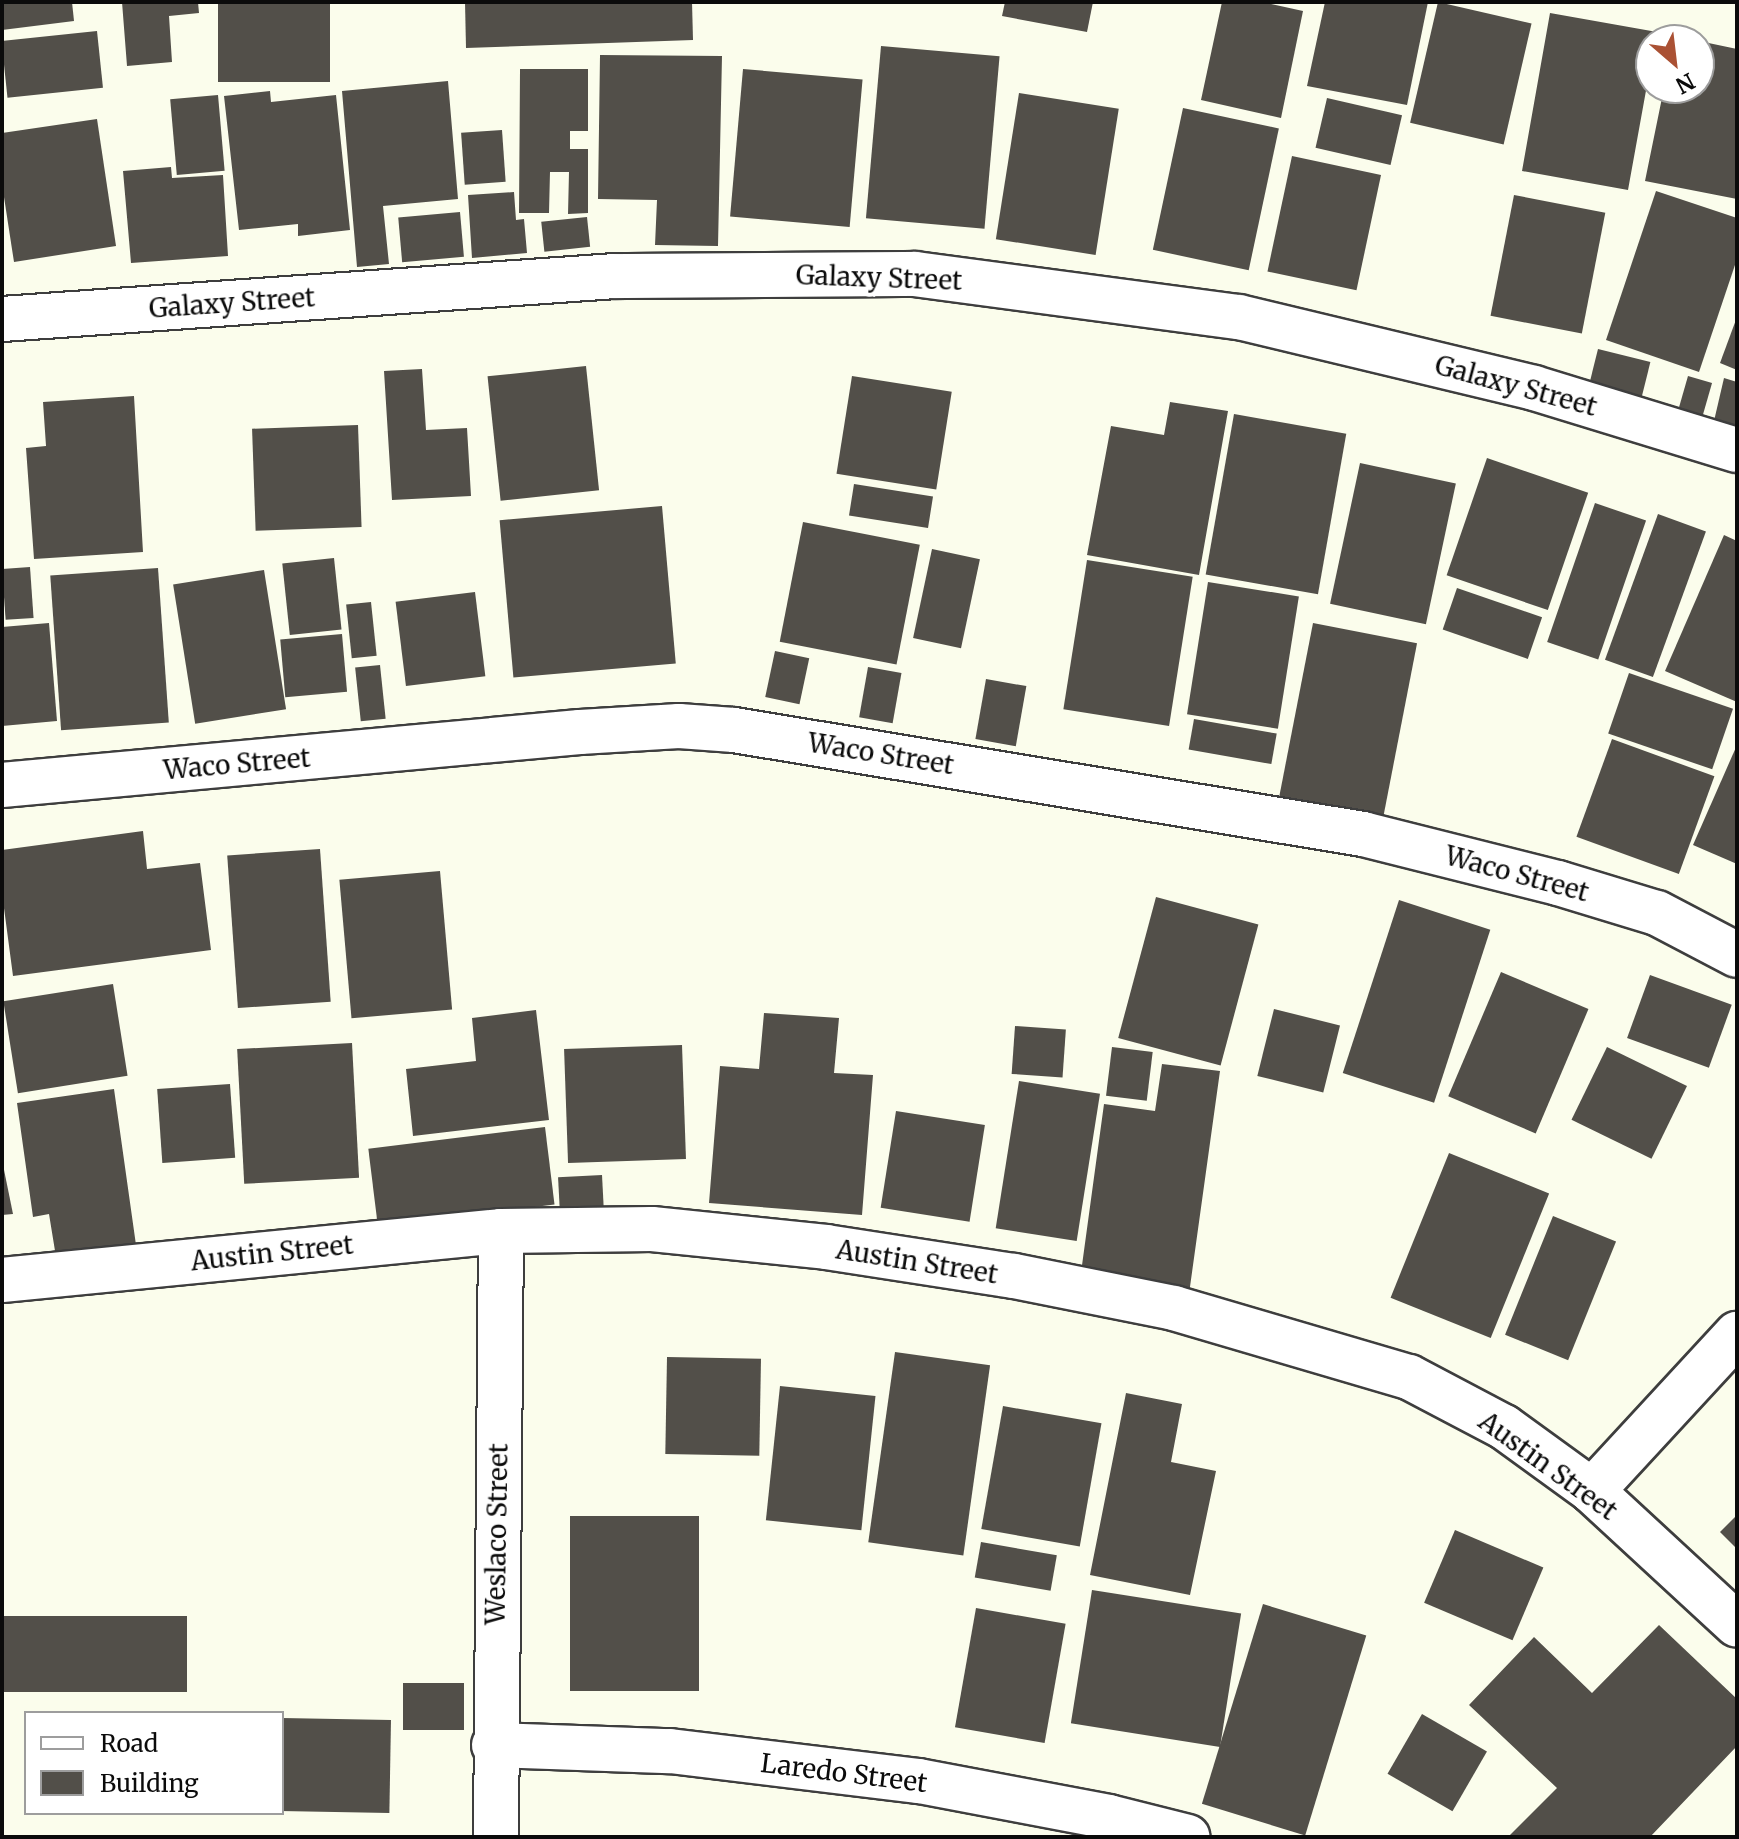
<!DOCTYPE html>
<html>
<head>
<meta charset="utf-8">
<style>
	body { margin:0 }
	#map { position:relative; width:1739px; height:1839px; overflow:hidden; background:#fbfdec; font-family:Merriweather,serif }
	div>[style] { position:absolute }
	[style*='--x'] { left:calc(var(--x)*1px); top:calc(var(--y)*1px); width:calc(var(--w)*1px); rotate:calc(var(--a)*1deg) }
	.building>* { inset:0; background:#524f49; transform-origin:0 0 }
	.roads { filter:drop-shadow(2px 0 #3e3e3e) drop-shadow(-2px 0 #3e3e3e) drop-shadow(0 2px #3e3e3e) drop-shadow(0 -2px #3e3e3e) }
	.minor>* { height:44px; margin:-22px; padding:0 22px; transform-origin:22px; border-radius:22px; background:#fff }
	span { translate:-50% -50%; white-space:nowrap; text-align:center; line-height:1.15; -webkit-text-stroke:8px #fff; paint-order:stroke }
	.street-label { font-size:26px; color:#0b0b0b }
	.frame { position:absolute; inset:0; border:4px solid #0b0b0b; pointer-events:none }
	.legend { position:absolute; left:24px; top:1711px; width:260px; height:104px; box-sizing:border-box; background:#fff; border:2px solid #9d9d9d; margin:0; padding:10px 14px; list-style:none; font-size:24px; color:#0b0b0b }
	.legend li { display:flex; align-items:center; gap:16px; height:40px }
	.legend b { width:40px; border:2px solid #9d9d9d }
	.north { position:absolute; left:1635px; top:24px; width:80px; height:80px; box-sizing:border-box; background:#fff; border:2px solid #9d9d9d; border-radius:50%; rotate:152deg; font-size:22px; font-weight:700; line-height:32px; text-align:center; color:#0b0b0b }
	.north::after { content:''; display:block; margin:auto; width:28px; height:36px; background:#aa5134; clip-path:polygon(50% 0,100% 100%,50% 72%,0 100%) }
</style>
</head>
<body>
<div id="map">
	<div class="building">
		<div style="clip-path:polygon(2px 2px,72px 2px,74px 21px,2px 30px)"></div>
		<div style="clip-path:polygon(122px 2px,198px 2px,199px 13px,169px 16px,172px 62px,127px 66px)"></div>
		<div style="left:218px;top:2px;width:112px;height:80px"></div>
		<div style="clip-path:polygon(465px 2px,692px 2px,693px 40px,466px 48px)"></div>
		<div style="clip-path:polygon(1005px 2px,1093px 2px,1087px 32px,1002px 16px)"></div>
		<div style="clip-path:polygon(1222px 2px,1262px 2px,1303px 11px,1281px 118px,1201px 100px)"></div>
		<div style="clip-path:polygon(1325px 2px,1428px 2px,1407px 105px,1307px 86px)"></div>
		<div style="left:1438px;top:2px;width:96px;height:124px;rotate:13deg"></div>
		<div style="clip-path:polygon(1550px 13px,1657px 32px,1655px 40px,1651px 40px,1651px 63px,1628px 190px,1522px 171px)"></div>
		<div style="left:97px;top:31px;width:57px;height:96px;rotate:84deg"></div>
		<div style="clip-path:polygon(1699px 41px,1737px 49px,1737px 199px,1645px 181px,1664px 88px,1699px 88px)"></div>
		<div style="left:881px;top:46px;width:119px;height:173px;rotate:5deg"></div>
		<div style="clip-path:polygon(600px 55px,722px 56px,718px 246px,655px 245px,657px 200px,598px 199px)"></div>
		<div style="clip-path:polygon(520px 69px,588px 69px,588px 131px,570px 131px,570px 149px,588px 149px,588px 213px,568px 214px,569px 172px,550px 172px,549px 213px,519px 213px)"></div>
		<div style="left:743px;top:69px;width:120px;height:148px;rotate:5deg"></div>
		<div style="clip-path:polygon(448px 81px,458px 199px,383px 206px,389px 264px,357px 267px,342px 91px)"></div>
		<div style="clip-path:polygon(270px 91px,271px 102px,336px 95px,350px 230px,298px 236px,298px 224px,239px 230px,224px 96px)"></div>
		<div style="left:1019px;top:93px;width:101px;height:148px;rotate:9deg"></div>
		<div style="left:218px;top:95px;width:76px;height:48px;rotate:85deg"></div>
		<div style="left:1327px;top:98px;width:77px;height:51px;rotate:13deg"></div>
		<div style="left:1183px;top:108px;width:98px;height:145px;rotate:12deg"></div>
		<div style="clip-path:polygon(97px 119px,116px 246px,14px 262px,2px 184px,2px 133px)"></div>
		<div style="left:502px;top:130px;width:52px;height:41px;rotate:86deg"></div>
		<div style="left:1292px;top:156px;width:91px;height:118px;rotate:12deg"></div>
		<div style="clip-path:polygon(171px 167px,172px 178px,223px 175px,228px 256px,131px 263px,123px 171px)"></div>
		<div style="clip-path:polygon(1656px 191px,1737px 218px,1737px 259px,1699px 372px,1606px 340px)"></div>
		<div style="clip-path:polygon(514px 192px,516px 220px,524px 219px,527px 253px,472px 258px,468px 195px)"></div>
		<div style="left:1514px;top:195px;width:93px;height:123px;rotate:11deg"></div>
		<div style="left:460px;top:212px;width:45px;height:62px;rotate:85deg"></div>
		<div style="left:587px;top:217px;width:30px;height:46px;rotate:84deg"></div>
		<div style="clip-path:polygon(1737px 317px,1737px 370px,1720px 363px)"></div>
		<div style="left:1598px;top:349px;width:54px;height:37px;rotate:14deg"></div>
		<div style="left:586px;top:366px;width:125px;height:99px;rotate:84deg"></div>
		<div style="clip-path:polygon(422px 369px,426px 430px,467px 428px,471px 496px,392px 500px,384px 371px)"></div>
		<div style="left:852px;top:376px;width:101px;height:99px;rotate:9deg"></div>
		<div style="left:1688px;top:376px;width:25px;height:39px;rotate:16deg"></div>
		<div style="clip-path:polygon(1724px 378px,1737px 382px,1737px 427px,1714px 421px)"></div>
		<div style="clip-path:polygon(134px 396px,143px 552px,34px 559px,26px 448px,46px 446px,43px 402px)"></div>
		<div style="clip-path:polygon(1170px 402px,1228px 411px,1199px 575px,1087px 555px,1111px 426px,1164px 435px)"></div>
		<div style="left:1234px;top:414px;width:114px;height:163px;rotate:10deg"></div>
		<div style="left:358px;top:425px;width:102px;height:106px;rotate:88deg"></div>
		<div style="left:1487px;top:458px;width:107px;height:124px;rotate:19deg"></div>
		<div style="left:1360px;top:463px;width:98px;height:144px;rotate:12deg"></div>
		<div style="left:854px;top:484px;width:80px;height:32px;rotate:9deg"></div>
		<div style="left:1595px;top:503px;width:54px;height:147px;rotate:19deg"></div>
		<div style="left:662px;top:506px;width:158px;height:163px;rotate:85deg"></div>
		<div style="left:1658px;top:514px;width:51px;height:155px;rotate:20deg"></div>
		<div style="left:803px;top:522px;width:119px;height:122px;rotate:11deg"></div>
		<div style="clip-path:polygon(1724px 535px,1737px 541px,1737px 702px,1665px 671px)"></div>
		<div style="left:932px;top:549px;width:49px;height:91px;rotate:12deg"></div>
		<div style="left:334px;top:558px;width:72px;height:52px;rotate:84deg"></div>
		<div style="left:1087px;top:560px;width:107px;height:151px;rotate:9deg"></div>
		<div style="left:30px;top:567px;width:51px;height:28px;rotate:86deg"></div>
		<div style="left:158px;top:568px;width:155px;height:108px;rotate:86deg"></div>
		<div style="left:264px;top:570px;width:141px;height:92px;rotate:81deg"></div>
		<div style="left:1208px;top:582px;width:92px;height:134px;rotate:9deg"></div>
		<div style="left:1457px;top:588px;width:90px;height:44px;rotate:19deg"></div>
		<div style="left:475px;top:592px;width:85px;height:80px;rotate:83deg"></div>
		<div style="left:371px;top:602px;width:54px;height:25px;rotate:84deg"></div>
		<div style="clip-path:polygon(49px 623px,57px 721px,2px 726px,2px 627px)"></div>
		<div style="left:1313px;top:623px;width:106px;height:177px;rotate:11deg"></div>
		<div style="left:342px;top:634px;width:58px;height:62px;rotate:85deg"></div>
		<div style="left:775px;top:651px;width:35px;height:47px;rotate:12deg"></div>
		<div style="left:380px;top:665px;width:54px;height:25px;rotate:84deg"></div>
		<div style="left:868px;top:667px;width:34px;height:51px;rotate:10deg"></div>
		<div style="left:1629px;top:673px;width:110px;height:64px;rotate:19deg"></div>
		<div style="left:986px;top:679px;width:41px;height:61px;rotate:10deg"></div>
		<div style="left:1194px;top:719px;width:84px;height:31px;rotate:10deg"></div>
		<div style="left:1612px;top:739px;width:109px;height:104px;rotate:20deg"></div>
		<div style="clip-path:polygon(1737px 745px,1737px 864px,1693px 845px)"></div>
		<div style="clip-path:polygon(143px 831px,147px 869px,200px 863px,211px 950px,13px 976px,2px 893px,2px 850px)"></div>
		<div style="left:320px;top:849px;width:153px;height:93px;rotate:86deg"></div>
		<div style="left:440px;top:871px;width:139px;height:101px;rotate:85deg"></div>
		<div style="left:1156px;top:897px;width:106px;height:146px;rotate:15deg"></div>
		<div style="left:1399px;top:900px;width:96px;height:182px;rotate:18deg"></div>
		<div style="left:1501px;top:972px;width:95px;height:135px;rotate:23deg"></div>
		<div style="left:1650px;top:975px;width:87px;height:67px;rotate:20deg"></div>
		<div style="left:113px;top:984px;width:93px;height:111px;rotate:81deg"></div>
		<div style="left:1274px;top:1009px;width:68px;height:69px;rotate:14deg"></div>
		<div style="clip-path:polygon(536px 1010px,549px 1120px,413px 1136px,406px 1069px,476px 1061px,472px 1018px)"></div>
		<div style="clip-path:polygon(764px 1013px,839px 1018px,834px 1073px,873px 1075px,862px 1215px,709px 1203px,720px 1066px,759px 1069px)"></div>
		<div style="left:1015px;top:1026px;width:51px;height:48px;rotate:4deg"></div>
		<div style="left:352px;top:1043px;width:135px;height:115px;rotate:87deg"></div>
		<div style="left:682px;top:1045px;width:114px;height:118px;rotate:88deg"></div>
		<div style="left:1112px;top:1047px;width:41px;height:49px;rotate:7deg"></div>
		<div style="left:1607px;top:1047px;width:89px;height:81px;rotate:26deg"></div>
		<div style="clip-path:polygon(1162px 1064px,1220px 1071px,1189px 1294px,1080px 1280px,1104px 1104px,1155px 1111px)"></div>
		<div style="left:1019px;top:1081px;width:82px;height:149px;rotate:9deg"></div>
		<div style="left:230px;top:1084px;width:74px;height:73px;rotate:86deg"></div>
		<div style="clip-path:polygon(114px 1089px,136px 1245px,56px 1257px,49px 1214px,33px 1217px,17px 1103px)"></div>
		<div style="left:896px;top:1111px;width:90px;height:98px;rotate:9deg"></div>
		<div style="left:545px;top:1127px;width:78px;height:178px;rotate:83deg"></div>
		<div style="left:1449px;top:1153px;width:108px;height:156px;rotate:22deg"></div>
		<div style="clip-path:polygon(2px 1160px,13px 1214px,2px 1215px)"></div>
		<div style="left:602px;top:1175px;width:35px;height:44px;rotate:87deg"></div>
		<div style="left:1553px;top:1216px;width:68px;height:128px;rotate:22deg"></div>
		<div style="left:895px;top:1352px;width:96px;height:192px;rotate:8deg"></div>
		<div style="left:667px;top:1357px;width:94px;height:97px;rotate:1deg"></div>
		<div style="left:780px;top:1386px;width:96px;height:135px;rotate:6deg"></div>
		<div style="clip-path:polygon(1126px 1393px,1182px 1404px,1171px 1462px,1216px 1471px,1190px 1595px,1090px 1575px)"></div>
		<div style="left:1003px;top:1406px;width:100px;height:125px;rotate:10deg"></div>
		<div style="clip-path:polygon(1737px 1515px,1737px 1549px,1720px 1532px)"></div>
		<div style="left:570px;top:1516px;width:129px;height:175px"></div>
		<div style="left:1455px;top:1530px;width:96px;height:79px;rotate:23deg"></div>
		<div style="left:981px;top:1542px;width:77px;height:36px;rotate:10deg"></div>
		<div style="left:1092px;top:1590px;width:151px;height:135px;rotate:9deg"></div>
		<div style="left:1263px;top:1604px;width:108px;height:209px;rotate:17deg"></div>
		<div style="left:976px;top:1608px;width:91px;height:121px;rotate:10deg"></div>
		<div style="left:2px;top:1616px;width:185px;height:76px"></div>
		<div style="clip-path:polygon(1659px 1625px,1737px 1699px,1737px 1746px,1650px 1837px,1508px 1837px,1557px 1788px,1469px 1705px,1534px 1637px,1592px 1693px)"></div>
		<div style="left:403px;top:1683px;width:61px;height:47px"></div>
		<div style="left:1422px;top:1714px;width:75px;height:69px;rotate:30deg"></div>
		<div style="left:282px;top:1718px;width:109px;height:93px;rotate:1deg"></div>
	</div>
	<div class="roads">
		<div class="minor">
			<div style="--x:2;--y:319;--w:615;--a:-4.01"></div>
			<div style="--x:615;--y:276;--w:300;--a:-0.4"></div>
			<div style="--x:915;--y:274;--w:327;--a:7.6"></div>
			<div style="--x:1239;--y:317;--w:303;--a:13.5"></div>
			<div style="--x:1534;--y:388;--w:212;--a:17"></div>
			<div style="--x:2;--y:785;--w:580;--a:-5.24"></div>
			<div style="--x:580;--y:732;--w:99;--a:-3.5"></div>
			<div style="--x:679;--y:726;--w:55;--a:4.2"></div>
			<div style="--x:734;--y:730;--w:638;--a:9.39"></div>
			<div style="--x:1363;--y:834;--w:201;--a:14.1"></div>
			<div style="--x:1558;--y:883;--w:103;--a:16.9"></div>
			<div style="--x:1657;--y:913;--w:90;--a:27.7"></div>
			<div style="--x:2;--y:1280;--w:501;--a:-5.61"></div>
			<div style="--x:501;--y:1231;--w:151;--a:-0.8"></div>
			<div style="--x:652;--y:1229;--w:175;--a:5.9"></div>
			<div style="--x:826;--y:1247;--w:190;--a:8.8"></div>
			<div style="--x:1014;--y:1276;--w:163;--a:11.3"></div>
			<div style="--x:1174;--y:1308;--w:245;--a:16.4"></div>
			<div style="--x:1409;--y:1377;--w:107;--a:27.8"></div>
			<div style="--x:1504;--y:1427;--w:109;--a:36"></div>
			<div style="--x:1592;--y:1491;--w:197;--a:42.7"></div>
			<div style="--x:1592;--y:1491;--w:214;--a:-47.3"></div>
			<div style="--x:494;--y:1745;--w:176;--a:2"></div>
			<div style="--x:670;--y:1751;--w:251;--a:6.9"></div>
			<div style="--x:919;--y:1781;--w:193;--a:10.7"></div>
			<div style="--x:1109;--y:1817;--w:81;--a:14.2"></div>
			<div style="--x:496;--y:1837;--w:606;--a:-89.53"></div>
		</div>
	</div>
	<div class="street-label">
		<span style="left:879px;top:278px;rotate:2deg">Galaxy Street</span>
		<span style="left:232px;top:303px;rotate:-4deg">Galaxy Street</span>
		<span style="left:1516px;top:386px;rotate:15deg">Galaxy Street</span>
		<span style="left:881px;top:754px;rotate:9deg">Waco Street</span>
		<span style="left:237px;top:764px;rotate:-5deg">Waco Street</span>
		<span style="left:1517px;top:874px;rotate:15deg">Waco Street</span>
		<span style="left:272px;top:1253px;rotate:-6deg">Austin Street</span>
		<span style="left:917px;top:1262px;rotate:9deg">Austin Street</span>
		<span style="left:1548px;top:1466px;rotate:36deg">Austin Street</span>
		<span style="left:497px;top:1534px;rotate:-89deg">Weslaco Street</span>
		<span style="left:844px;top:1773px;rotate:7deg">Laredo Street</span>
	</div>
	<div class="frame"></div>
	<ul class="legend">
	<li><b style="height:10px;background:#fff"></b>Road</li>
	<li><b style="height:22px;background:#524f49"></b>Building</li>
	</ul>
	<div class="north">N</div>
</div>
</body>
</html>
